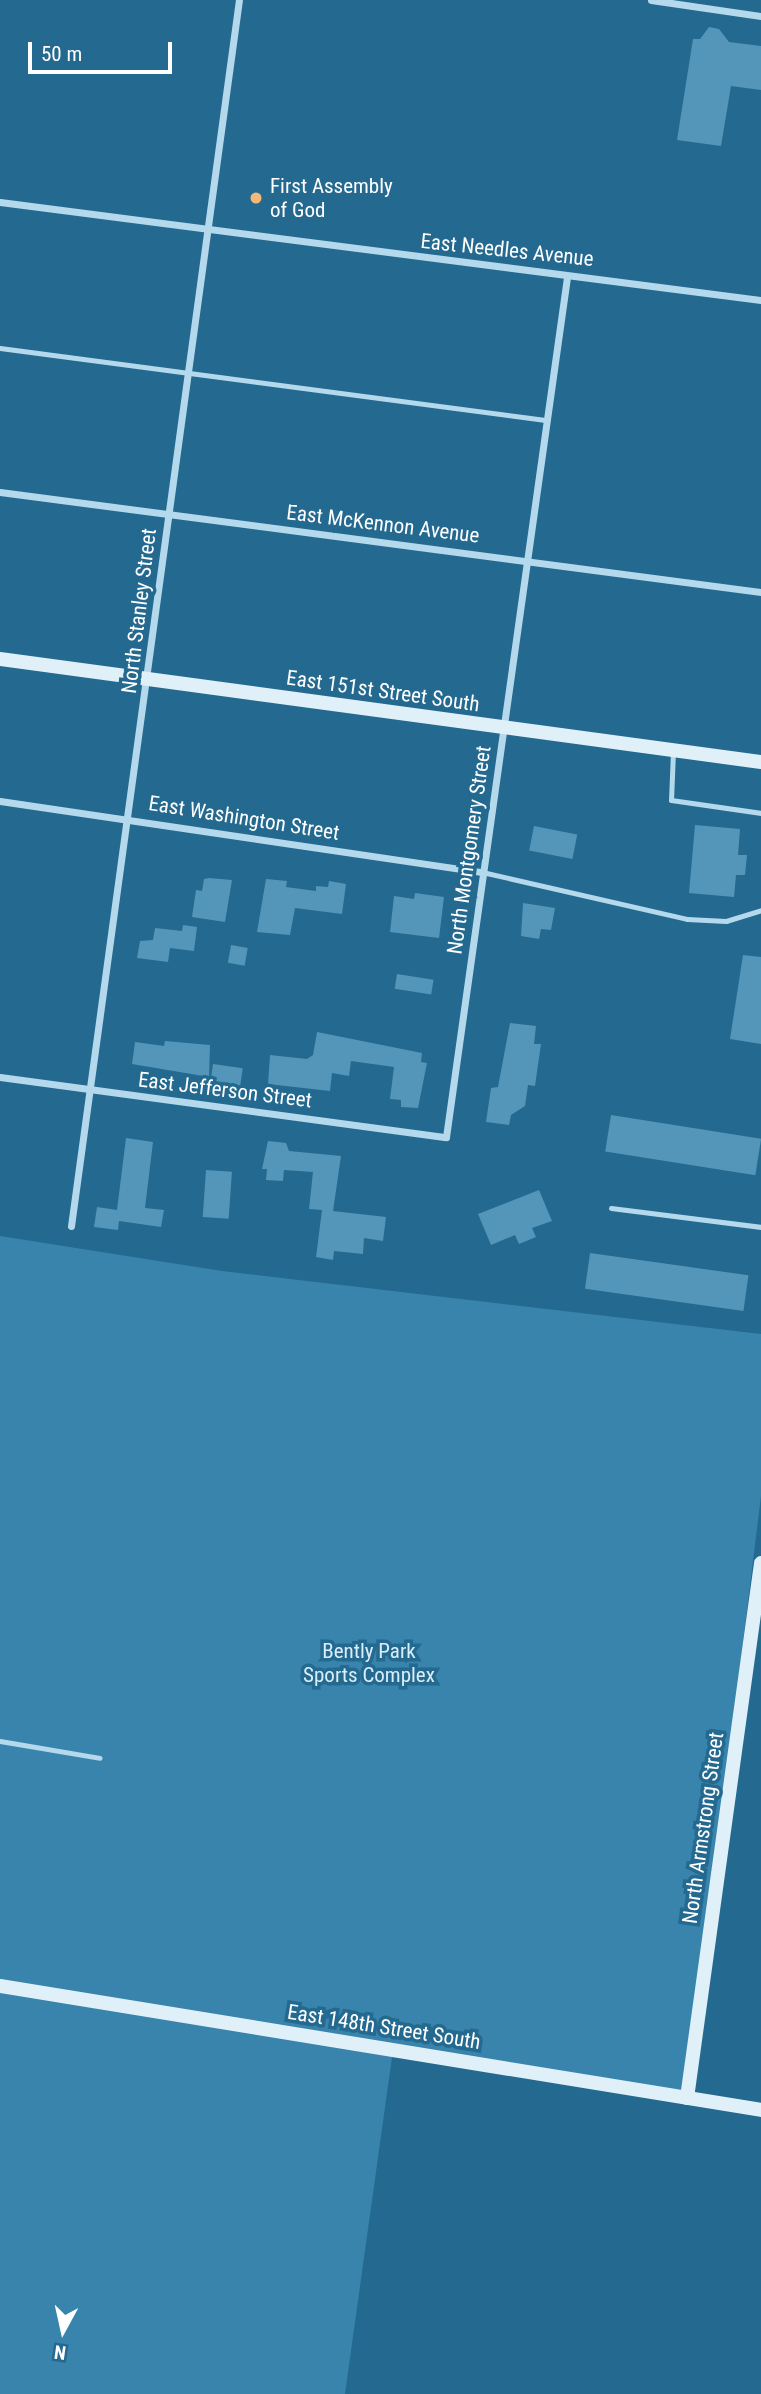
<!DOCTYPE html>
<html>
<head>
<meta charset="utf-8">
<style>
	body { margin:0 }
	#map { position:relative; width:761px; height:2394px; overflow:hidden; background:#24698f; font-family:"Roboto Condensed",sans-serif }
	div>[style] { position:absolute }
	[style*='--x'] { left:calc(var(--x)*1px); top:calc(var(--y)*1px); width:calc(var(--w)*1px); rotate:calc(var(--a)*1deg) }
	.green>* { inset:0; background:#3884ac }
	.building>* { inset:0; background:#5496b9; transform-origin:0 0 }
	.lane>* { height:5px; margin:-2.5px; padding:0 2.5px; transform-origin:2.5px; border-radius:2.5px; background:#b4d9ec }
	.street>* { height:7px; margin:-3.5px; padding:0 3.5px; transform-origin:3.5px; border-radius:3.5px; background:#b4d9ec }
	.secondary>* { height:14px; margin:-7px; padding:0 7px; transform-origin:7px; border-radius:7px; background:#e0f0f9 }
	.dots>* { width:19px; height:19px; translate:-50% -50%; box-sizing:border-box; border:4px solid #24698f; border-radius:50% }
	span { translate:-50% -50%; white-space:nowrap; text-align:center; line-height:1.15; -webkit-text-stroke:7px #24698f; paint-order:stroke }
	.poi-label { font-size:21px; color:#fff }
	.left { translate:0 -50%; text-align:left }
	.street-label { font-size:21px; color:#fff }
	.park-label { font-size:21px; color:#d9eef9 }
	.north { position:absolute; left:28px; top:2296px; width:70px; height:70px; -webkit-text-stroke:5px #24698f; paint-order:stroke; rotate:188deg; font-size:19px; font-weight:700; line-height:28px; text-align:center; color:#fff }
	.north::after { content:''; display:block; margin:auto; width:24px; height:32px; background:#fff; clip-path:polygon(50% 0,100% 100%,50% 72%,0 100%) }
	.scale { position:absolute; left:28px; top:42px; width:144px; height:32px; box-sizing:border-box; border:4px solid #fff; border-top:0; padding-left:9px; font-size:21px; line-height:24px; white-space:nowrap; color:#fff; -webkit-text-stroke:5px #24698f; paint-order:stroke }
</style>
</head>
<body>
<div id="map">
	<div class="green">
		<div style="clip-path:polygon(0 1236px,222px 1271px,761px 1334px,761px 1496px,687px 2098px,393px 2050px,345px 2394px,0 2394px)"></div>
	</div>
	<div class="building">
		<div style="clip-path:polygon(709px 27px,719px 29px,729px 42px,761px 46px,761px 90px,731px 86px,721px 146px,677px 140px,693px 39px,700px 39px)"></div>
		<div style="clip-path:polygon(695px 825px,740px 829px,738px 855px,747px 855px,745px 875px,736px 875px,734px 897px,689px 893px)"></div>
		<div style="left:534px;top:826px;width:44px;height:25px;rotate:11deg"></div>
		<div style="clip-path:polygon(209px 878px,232px 880px,225px 922px,192px 917px,196px 890px,202px 891px,204px 879px)"></div>
		<div style="clip-path:polygon(266px 879px,287px 881px,286px 887px,316px 891px,316px 886px,328px 887px,329px 881px,346px 884px,342px 914px,295px 908px,290px 935px,257px 932px)"></div>
		<div style="clip-path:polygon(415px 893px,444px 897px,439px 938px,390px 932px,394px 896px,414px 899px)"></div>
		<div style="clip-path:polygon(523px 903px,555px 908px,551px 930px,541px 929px,539px 939px,521px 936px)"></div>
		<div style="clip-path:polygon(183px 925px,197px 927px,194px 951px,170px 948px,168px 962px,137px 958px,140px 941px,153px 940px,155px 928px,182px 931px)"></div>
		<div style="left:231px;top:945px;width:17px;height:18px;rotate:10deg"></div>
		<div style="clip-path:polygon(743px 955px,761px 957px,761px 1044px,730px 1039px)"></div>
		<div style="left:397px;top:974px;width:37px;height:15px;rotate:9deg"></div>
		<div style="clip-path:polygon(510px 1023px,536px 1026px,534px 1044px,541px 1044px,535px 1086px,528px 1085px,525px 1106px,511px 1115px,509px 1125px,486px 1122px,491px 1088px,498px 1087px)"></div>
		<div style="clip-path:polygon(317px 1032px,422px 1053px,421px 1062px,427px 1063px,418px 1108px,401px 1107px,401px 1100px,390px 1099px,394px 1067px,351px 1061px,349px 1076px,332px 1073px,330px 1091px,268px 1084px,270px 1055px,307px 1059px,313px 1055px)"></div>
		<div style="clip-path:polygon(165px 1041px,210px 1045px,209px 1077px,132px 1064px,135px 1042px,164px 1046px)"></div>
		<div style="left:213px;top:1064px;width:30px;height:18px;rotate:8deg"></div>
		<div style="left:611px;top:1115px;width:152px;height:37px;rotate:9deg"></div>
		<div style="clip-path:polygon(126px 1138px,153px 1142px,145px 1208px,164px 1210px,161px 1227px,119px 1221px,118px 1230px,94px 1227px,97px 1207px,117px 1210px)"></div>
		<div style="clip-path:polygon(268px 1141px,286px 1143px,289px 1151px,341px 1156px,333px 1211px,386px 1217px,383px 1241px,364px 1238px,363px 1254px,334px 1251px,333px 1260px,316px 1257px,322px 1210px,309px 1209px,313px 1172px,284px 1170px,283px 1181px,266px 1180px,267px 1169px,262px 1169px)"></div>
		<div style="left:206px;top:1170px;width:26px;height:47px;rotate:4deg"></div>
		<div style="clip-path:polygon(539px 1190px,552px 1221px,532px 1228px,536px 1237px,519px 1244px,515px 1235px,491px 1245px,478px 1214px)"></div>
		<div style="left:590px;top:1253px;width:160px;height:36px;rotate:8deg"></div>
	</div>
	<div class="lane">
		<div style="--x:0;--y:348;--w:550;--a:7.53"></div>
		<div style="--x:673;--y:751;--w:49;--a:92.3"></div>
		<div style="--x:671;--y:800;--w:91;--a:8.2"></div>
		<div style="--x:482;--y:872;--w:210;--a:12.9"></div>
		<div style="--x:687;--y:919;--w:39;--a:3"></div>
		<div style="--x:726;--y:921;--w:37;--a:-17"></div>
		<div style="--x:611;--y:1208;--w:151;--a:7.2"></div>
		<div style="--x:0;--y:1741;--w:101;--a:9.6"></div>
	</div>
	<div class="street">
		<div style="--x:651;--y:0;--w:111;--a:8.3"></div>
		<div style="--x:0;--y:202;--w:767;--a:7.34"></div>
		<div style="--x:0;--y:492;--w:768;--a:7.49"></div>
		<div style="--x:0;--y:801;--w:487;--a:8.4"></div>
		<div style="--x:0;--y:1077;--w:450;--a:7.7"></div>
		<div style="--x:446;--y:1137;--w:868;--a:-81.99"></div>
		<div style="--x:71;--y:1226;--w:1237;--a:-82.2"></div>
	</div>
	<div class="secondary">
		<div style="--x:0;--y:659;--w:768;--a:7.71"></div>
		<div style="--x:0;--y:1986;--w:771;--a:9.25"></div>
		<div style="--x:687;--y:2098;--w:540;--a:-82.12"></div>
	</div>
	<div class="dots">
		<div style="left:256px;top:198px;background:#f6b877"></div>
	</div>
	<div class="poi-label">
		<span class="left" style="left:270px;top:198px">First Assembly<br>of God</span>
	</div>
	<div class="street-label">
		<span style="left:507px;top:250px;rotate:6deg">East Needles Avenue</span>
		<span style="left:383px;top:524px;rotate:7deg">East McKennon Avenue</span>
		<span style="left:139px;top:611px;rotate:-83deg">North Stanley Street</span>
		<span style="left:383px;top:691px;rotate:8deg">East 151st Street South</span>
		<span style="left:244px;top:818px;rotate:9deg">East Washington Street</span>
		<span style="left:469px;top:850px;rotate:-82deg">North Montgomery Street</span>
		<span style="left:225px;top:1090px;rotate:7deg">East Jefferson Street</span>
		<span style="left:703px;top:1828px;rotate:-82deg">North Armstrong Street</span>
		<span style="left:384px;top:2027px;rotate:9deg">East 148th Street South</span>
	</div>
	<div class="park-label">
		<span style="left:369px;top:1663px">Bently Park<br>Sports Complex</span>
	</div>
	<div class="north">N</div>
	<div class="scale">50 m</div>
</div>
</body>
</html>
